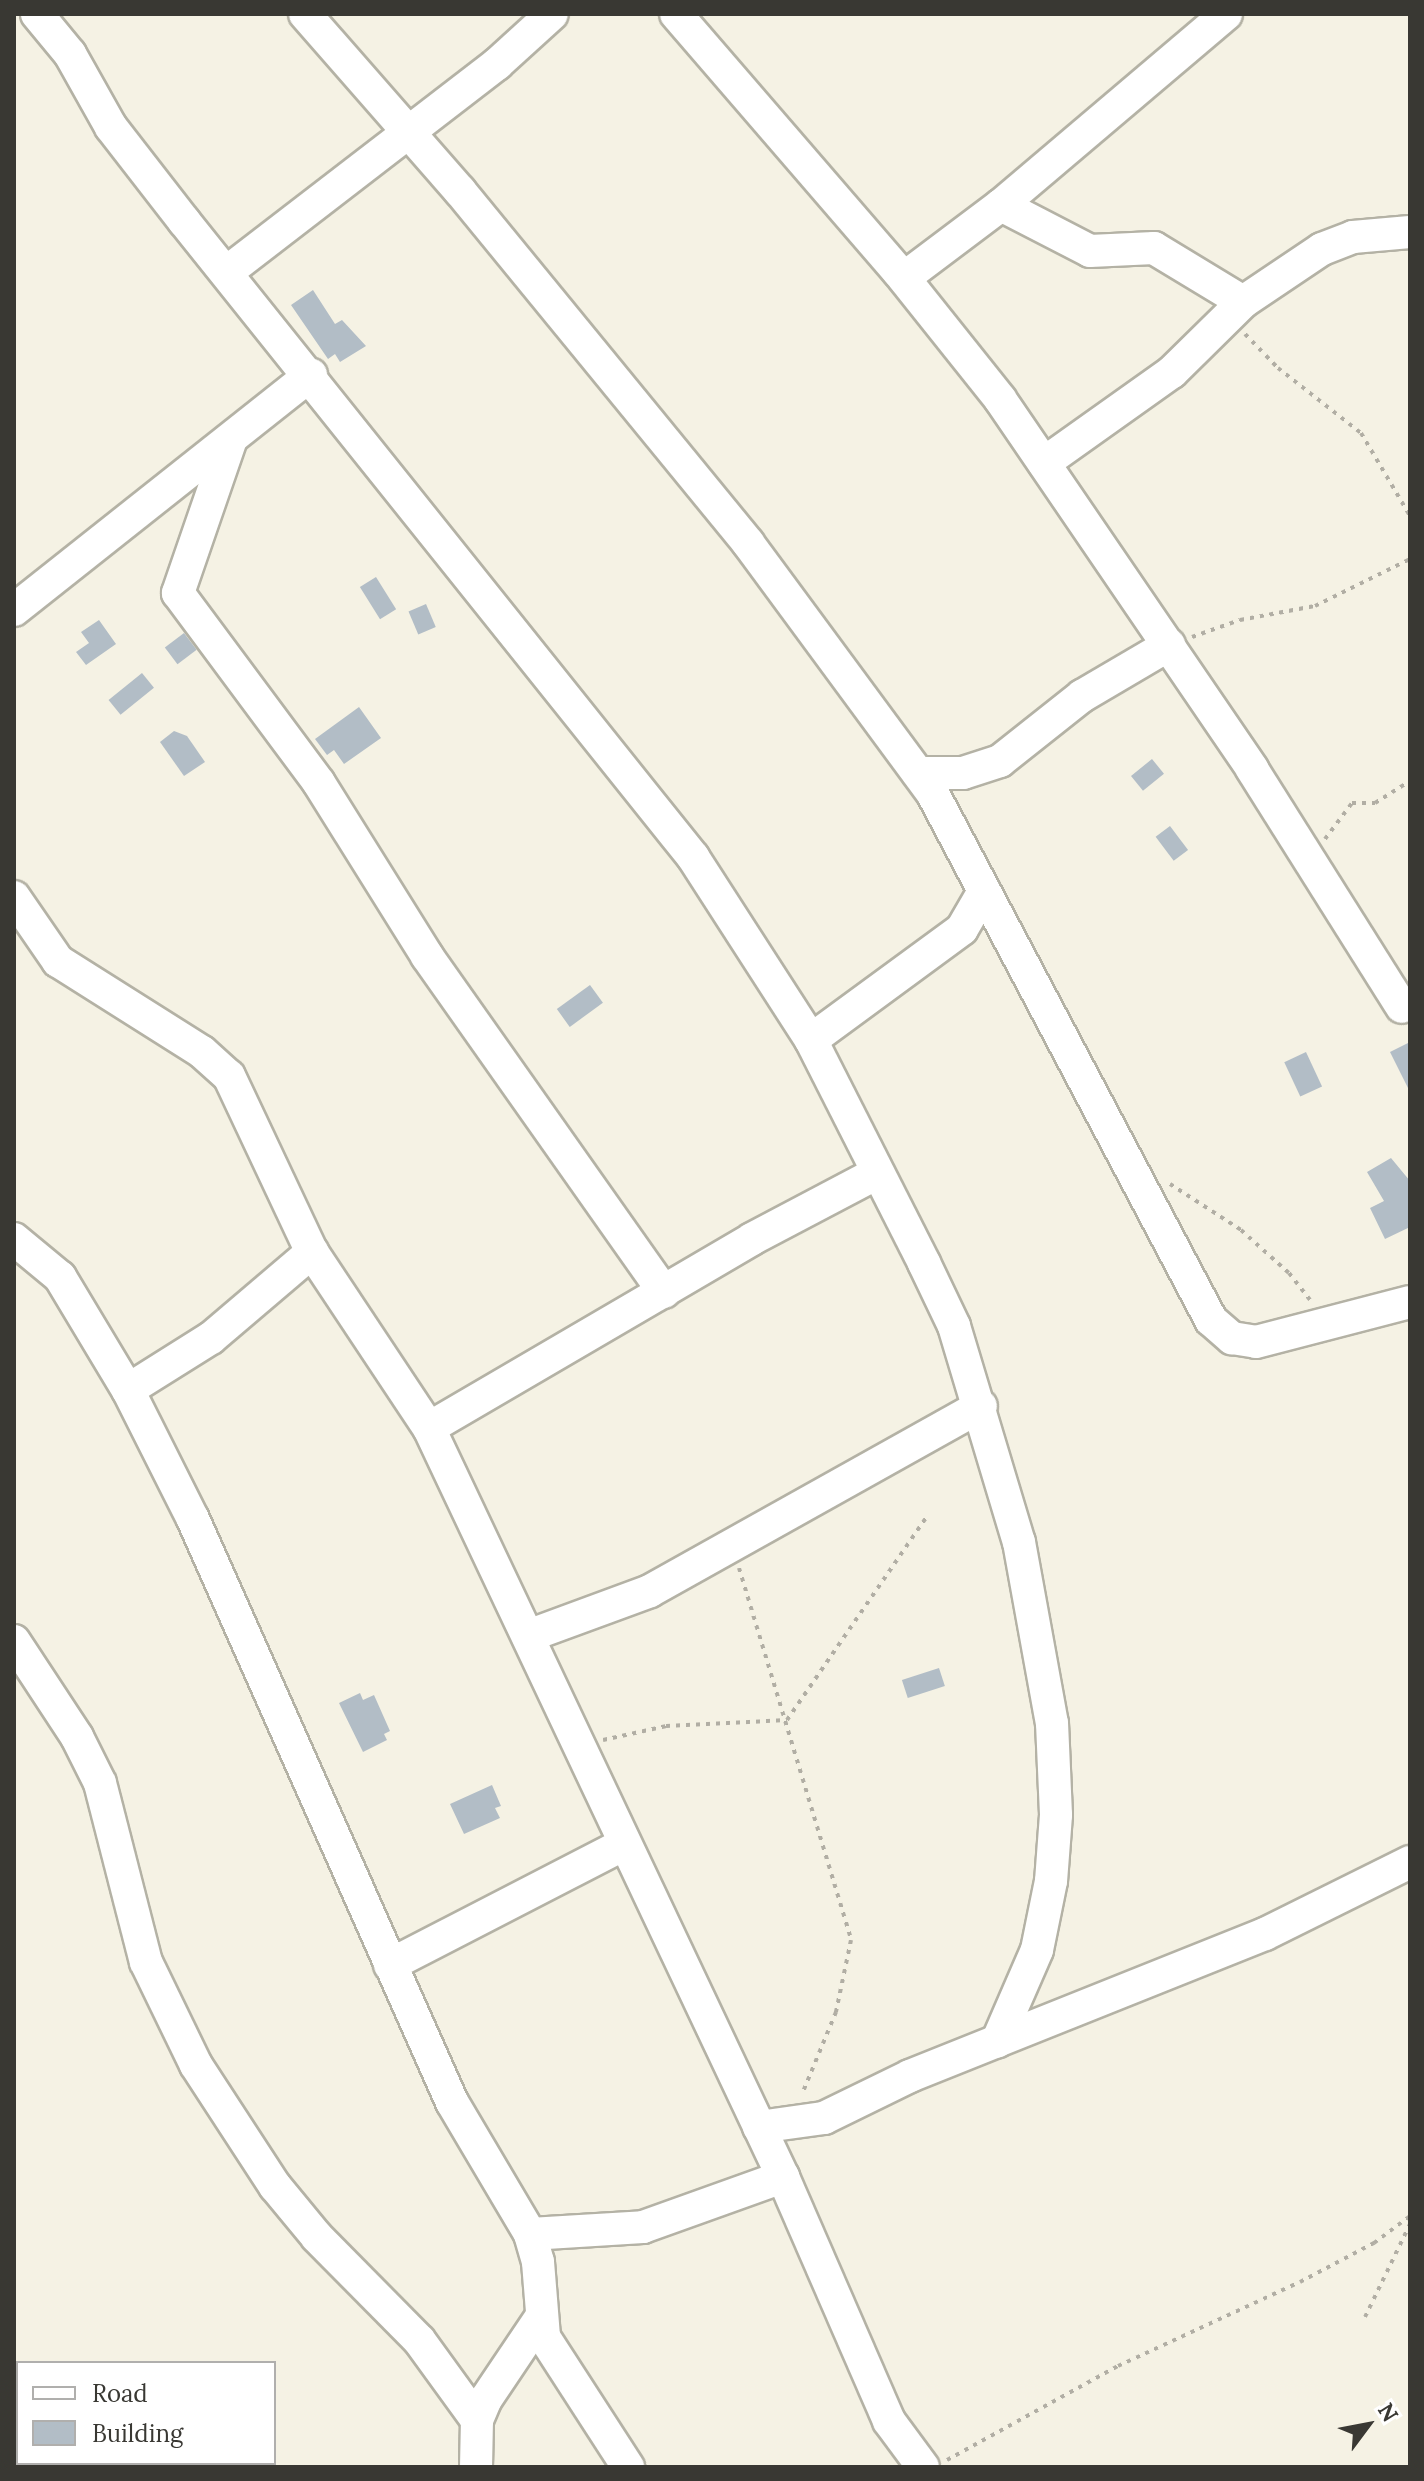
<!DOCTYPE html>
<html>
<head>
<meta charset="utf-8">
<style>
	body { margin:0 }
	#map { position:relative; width:1424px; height:2481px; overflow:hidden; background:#f5f2e4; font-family:Lora,serif }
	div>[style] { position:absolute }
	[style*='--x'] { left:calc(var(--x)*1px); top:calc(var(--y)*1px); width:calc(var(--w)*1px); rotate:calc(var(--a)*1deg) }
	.building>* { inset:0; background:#b2bdc6; transform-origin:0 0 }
	.path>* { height:4px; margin-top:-2px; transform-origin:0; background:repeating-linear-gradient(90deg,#b1aea4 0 4px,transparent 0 10px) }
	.roads { filter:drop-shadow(2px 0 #b4b2a5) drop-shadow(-2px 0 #b4b2a5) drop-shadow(0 2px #b4b2a5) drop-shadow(0 -2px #b4b2a5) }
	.minor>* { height:32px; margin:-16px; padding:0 16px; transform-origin:16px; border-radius:16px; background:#fff }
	span { translate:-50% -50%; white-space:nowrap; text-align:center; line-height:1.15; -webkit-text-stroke:6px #fff; paint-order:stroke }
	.frame { position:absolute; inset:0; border:16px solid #393833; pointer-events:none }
	.legend { position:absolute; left:16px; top:2361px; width:260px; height:104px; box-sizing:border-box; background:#fff; border:2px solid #b0afad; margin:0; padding:10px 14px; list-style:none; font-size:24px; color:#393833 }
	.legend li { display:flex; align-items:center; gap:16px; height:40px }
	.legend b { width:40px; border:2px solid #b0afad }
	.north { position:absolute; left:1328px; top:2385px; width:80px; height:80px; -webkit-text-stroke:6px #fff; paint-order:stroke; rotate:58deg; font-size:22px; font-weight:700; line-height:32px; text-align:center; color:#393833 }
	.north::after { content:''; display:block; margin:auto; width:28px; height:36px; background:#393833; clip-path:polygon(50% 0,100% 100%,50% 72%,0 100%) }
</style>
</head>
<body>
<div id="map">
	<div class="building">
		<div style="clip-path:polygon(313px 290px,335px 324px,342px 320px,366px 346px,340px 362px,335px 354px,328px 359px,291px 305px)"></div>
		<div style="left:376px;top:577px;width:38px;height:19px;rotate:58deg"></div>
		<div style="left:426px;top:604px;width:25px;height:19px;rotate:67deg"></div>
		<div style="clip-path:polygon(99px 620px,116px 644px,86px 665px,76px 652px,89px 643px,81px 632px)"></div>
		<div style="left:184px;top:633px;width:21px;height:24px;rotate:53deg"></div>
		<div style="left:142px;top:673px;width:19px;height:43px;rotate:51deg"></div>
		<div style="clip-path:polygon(359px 707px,381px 738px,344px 764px,334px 750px,327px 755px,315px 739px)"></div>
		<div style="clip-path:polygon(174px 731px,187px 736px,205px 762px,184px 776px,160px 742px)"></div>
		<div style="left:1152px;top:759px;width:19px;height:27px;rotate:51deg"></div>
		<div style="left:1170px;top:826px;width:30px;height:18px;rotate:53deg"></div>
		<div style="left:590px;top:985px;width:22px;height:41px;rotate:54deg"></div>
		<div style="clip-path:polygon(1410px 1042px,1410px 1092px,1390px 1052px)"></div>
		<div style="left:1306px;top:1052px;width:38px;height:24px;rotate:65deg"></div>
		<div style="clip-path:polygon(1391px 1158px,1410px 1181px,1410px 1227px,1385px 1239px,1370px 1208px,1384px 1201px,1367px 1172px)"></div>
		<div style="left:939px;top:1668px;width:19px;height:39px;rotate:72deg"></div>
		<div style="clip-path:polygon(360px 1693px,363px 1700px,374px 1695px,390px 1731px,384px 1734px,387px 1740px,363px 1752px,339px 1703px)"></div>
		<div style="clip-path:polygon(492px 1785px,501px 1806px,495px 1808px,500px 1818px,464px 1834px,450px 1804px)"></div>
	</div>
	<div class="path">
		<div style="--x:1245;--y:334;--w:47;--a:45.9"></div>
		<div style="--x:1278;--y:368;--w:105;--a:38.1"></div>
		<div style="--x:1361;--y:433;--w:96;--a:59.4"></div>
		<div style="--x:1192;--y:637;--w:51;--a:-19.5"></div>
		<div style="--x:1240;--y:620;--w:76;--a:-10.6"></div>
		<div style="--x:1315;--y:606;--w:106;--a:-26.3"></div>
		<div style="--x:1325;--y:839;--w:45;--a:-53.1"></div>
		<div style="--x:1352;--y:803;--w:23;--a:0"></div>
		<div style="--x:1375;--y:803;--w:41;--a:-32.2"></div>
		<div style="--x:1170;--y:1184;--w:85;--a:32.9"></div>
		<div style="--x:1241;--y:1230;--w:64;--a:41.9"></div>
		<div style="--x:1289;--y:1273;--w:34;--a:52"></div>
		<div style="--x:739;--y:1568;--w:388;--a:73.2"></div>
		<div style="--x:851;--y:1940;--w:74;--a:101.8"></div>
		<div style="--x:836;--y:2012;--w:89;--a:112.5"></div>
		<div style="--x:603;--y:1740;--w:65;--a:-12.5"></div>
		<div style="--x:666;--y:1726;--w:121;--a:-2.8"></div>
		<div style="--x:787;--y:1720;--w:249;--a:-55.5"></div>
		<div style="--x:1365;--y:2317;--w:103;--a:-64.2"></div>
		<div style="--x:947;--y:2460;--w:195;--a:-28.8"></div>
		<div style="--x:1118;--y:2366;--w:200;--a:-24.8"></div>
		<div style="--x:1300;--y:2282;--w:84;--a:-27.8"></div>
		<div style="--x:1374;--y:2243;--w:45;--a:-36.9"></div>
	</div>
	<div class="roads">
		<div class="minor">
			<div style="--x:37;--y:14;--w:52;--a:50.5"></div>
			<div style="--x:70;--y:54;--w:84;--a:60.7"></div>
			<div style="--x:111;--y:127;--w:119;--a:52.2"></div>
			<div style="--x:184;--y:221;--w:815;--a:51.33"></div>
			<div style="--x:693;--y:857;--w:218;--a:57.2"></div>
			<div style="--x:811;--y:1040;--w:250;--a:63.1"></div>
			<div style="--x:924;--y:1263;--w:70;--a:64.5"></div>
			<div style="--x:954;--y:1326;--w:226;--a:73.3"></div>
			<div style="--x:1019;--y:1542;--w:184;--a:79.7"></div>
			<div style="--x:1052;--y:1723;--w:92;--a:87.5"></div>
			<div style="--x:1056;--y:1815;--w:66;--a:94.3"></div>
			<div style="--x:1051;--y:1881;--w:70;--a:101.5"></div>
			<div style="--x:1037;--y:1950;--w:100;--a:113.5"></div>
			<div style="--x:305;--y:14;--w:235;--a:48.8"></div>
			<div style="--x:460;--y:191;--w:455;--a:50.7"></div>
			<div style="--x:748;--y:543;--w:312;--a:53.6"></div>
			<div style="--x:933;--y:794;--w:595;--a:62.14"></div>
			<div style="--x:1211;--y:1320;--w:28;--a:41"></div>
			<div style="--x:1232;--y:1338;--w:24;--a:9"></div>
			<div style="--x:1256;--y:1342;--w:159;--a:-14.6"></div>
			<div style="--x:676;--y:14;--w:340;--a:49.2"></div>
			<div style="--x:898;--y:271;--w:164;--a:51.4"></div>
			<div style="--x:1000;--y:399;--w:448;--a:55.7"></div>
			<div style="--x:1252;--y:769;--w:281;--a:57.8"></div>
			<div style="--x:1001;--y:205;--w:100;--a:27.3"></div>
			<div style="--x:1090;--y:251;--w:64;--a:-2.7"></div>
			<div style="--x:1154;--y:248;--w:104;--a:31.2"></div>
			<div style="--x:227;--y:272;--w:341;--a:-37.6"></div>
			<div style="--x:497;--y:64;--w:74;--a:-42.3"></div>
			<div style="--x:904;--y:278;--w:121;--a:-37"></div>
			<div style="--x:1001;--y:205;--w:295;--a:-40.3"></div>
			<div style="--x:230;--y:442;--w:160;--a:109"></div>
			<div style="--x:178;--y:593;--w:237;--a:53.4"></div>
			<div style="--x:319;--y:783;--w:204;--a:58"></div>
			<div style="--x:427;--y:956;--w:411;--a:54.8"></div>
			<div style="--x:1044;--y:463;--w:157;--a:-35.4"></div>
			<div style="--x:1172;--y:372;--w:100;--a:-44.6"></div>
			<div style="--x:1243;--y:302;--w:95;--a:-33.9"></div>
			<div style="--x:1322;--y:249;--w:33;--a:-21"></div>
			<div style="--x:1353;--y:237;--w:57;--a:-5"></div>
			<div style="--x:14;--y:610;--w:379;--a:-38.4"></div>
			<div style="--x:918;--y:773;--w:45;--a:0"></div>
			<div style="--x:963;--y:773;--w:39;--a:-18"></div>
			<div style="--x:1000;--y:761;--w:105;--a:-38.4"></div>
			<div style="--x:1082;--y:696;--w:101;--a:-30.4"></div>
			<div style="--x:14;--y:897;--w:78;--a:55.5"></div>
			<div style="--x:58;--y:961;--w:170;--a:32.3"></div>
			<div style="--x:202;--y:1052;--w:36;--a:42"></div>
			<div style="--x:229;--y:1076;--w:195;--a:64.8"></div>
			<div style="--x:312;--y:1252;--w:211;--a:56.4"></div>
			<div style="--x:429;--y:1428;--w:828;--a:64.7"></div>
			<div style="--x:783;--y:2177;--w:266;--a:66.5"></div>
			<div style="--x:889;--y:2421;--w:57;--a:53.5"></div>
			<div style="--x:811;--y:1040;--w:187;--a:-36.3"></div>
			<div style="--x:962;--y:929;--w:44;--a:-59.9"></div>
			<div style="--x:14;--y:1239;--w:60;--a:39.6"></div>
			<div style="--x:60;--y:1277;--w:132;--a:59"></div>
			<div style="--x:128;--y:1390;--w:144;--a:63.3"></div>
			<div style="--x:193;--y:1519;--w:638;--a:66.05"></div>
			<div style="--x:452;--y:2102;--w:153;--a:59.4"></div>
			<div style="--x:530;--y:2234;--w:29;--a:74"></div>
			<div style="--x:538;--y:2262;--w:75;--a:85.4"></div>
			<div style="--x:544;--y:2337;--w:155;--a:57.1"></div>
			<div style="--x:128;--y:1390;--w:98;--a:-32.1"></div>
			<div style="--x:211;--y:1338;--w:133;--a:-40.4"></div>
			<div style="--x:429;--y:1428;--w:374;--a:-30.3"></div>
			<div style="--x:752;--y:1239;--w:141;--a:-27.8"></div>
			<div style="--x:528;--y:1636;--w:130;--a:-20.2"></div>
			<div style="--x:650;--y:1591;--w:379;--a:-29.2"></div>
			<div style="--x:14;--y:1641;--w:115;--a:56.7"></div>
			<div style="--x:77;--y:1737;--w:51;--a:63.4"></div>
			<div style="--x:100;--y:1783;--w:185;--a:75.6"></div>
			<div style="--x:146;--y:1962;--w:114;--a:64.1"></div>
			<div style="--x:196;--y:2065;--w:145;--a:56.9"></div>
			<div style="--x:275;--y:2186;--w:66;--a:50.5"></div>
			<div style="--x:317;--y:2237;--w:145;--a:45.3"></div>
			<div style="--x:419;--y:2340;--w:99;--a:54.1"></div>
			<div style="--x:390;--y:1965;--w:263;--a:-27.3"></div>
			<div style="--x:759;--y:2127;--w:66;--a:-7.9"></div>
			<div style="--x:824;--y:2118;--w:96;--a:-26"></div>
			<div style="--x:910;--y:2076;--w:382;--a:-21.8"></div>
			<div style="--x:1265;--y:1934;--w:162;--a:-26.4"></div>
			<div style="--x:530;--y:2234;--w:113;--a:-3.5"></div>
			<div style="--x:643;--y:2227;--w:149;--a:-19.7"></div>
			<div style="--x:476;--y:2467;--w:47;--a:-88.8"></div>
			<div style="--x:477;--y:2420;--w:23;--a:-67"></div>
			<div style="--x:486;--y:2399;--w:99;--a:-56.1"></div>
		</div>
	</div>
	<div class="frame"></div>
	<ul class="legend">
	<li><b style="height:10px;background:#fff"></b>Road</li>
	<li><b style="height:22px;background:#b2bdc6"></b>Building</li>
	</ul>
	<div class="north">N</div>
</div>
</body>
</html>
